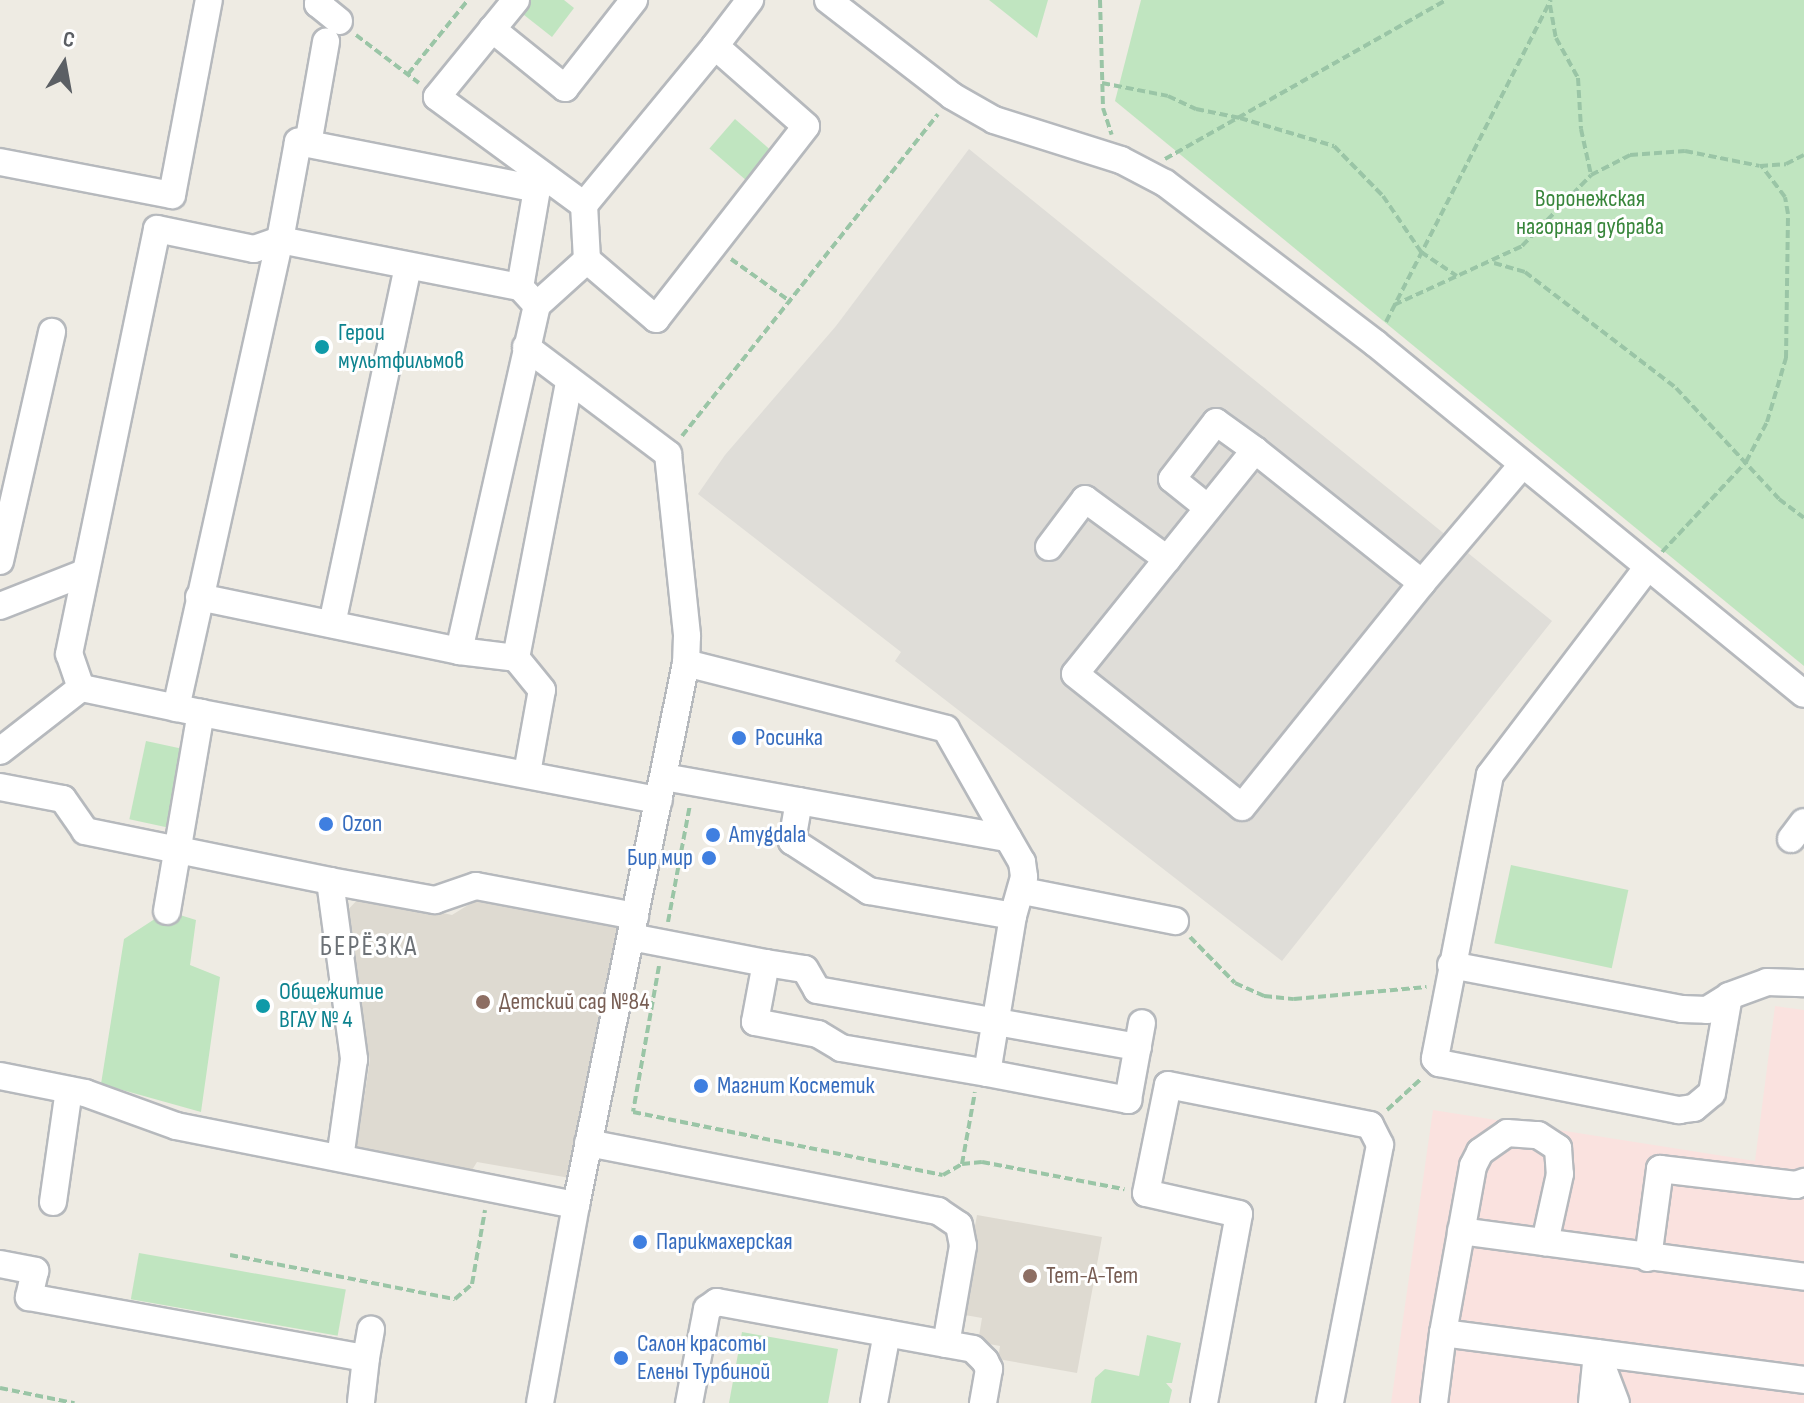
<!DOCTYPE html>
<html>
<head>
<meta charset="utf-8">
<style>
	body { margin:0 }
	#map { position:relative; width:1804px; height:1403px; overflow:hidden; background:#eeebe3; font-family:"Sofia Sans Condensed",sans-serif }
	div>[style] { position:absolute }
	[style*='--x'] { left:calc(var(--x)*1px); top:calc(var(--y)*1px); width:calc(var(--w)*1px); rotate:calc(var(--a)*1deg) }
	.industrial>* { inset:0; background:#dfddd8 }
	.education>* { inset:0; background:#dedad1 }
	.medical>* { inset:0; background:#fae2df }
	.green>* { inset:0; background:#c0e5c0; transform-origin:0 0 }
	.path>* { height:4px; margin-top:-2px; transform-origin:0; background:repeating-linear-gradient(90deg,#9ac5a6 0 8px,transparent 0 12px) }
	.roads { filter:drop-shadow(2px 0 #b6b9bd) drop-shadow(-2px 0 #b6b9bd) drop-shadow(0 2px #b6b9bd) drop-shadow(0 -2px #b6b9bd) }
	.minor>* { height:26px; margin:-13px; padding:0 13px; transform-origin:13px; border-radius:13px; background:#fff }
	.dots>* { width:22px; height:22px; translate:-50% -50%; box-sizing:border-box; border:4px solid #fff; border-radius:50% }
	span { translate:-50% -50%; white-space:nowrap; text-align:center; line-height:1.15; -webkit-text-stroke:6px #fff; paint-order:stroke }
	.park-label { font-size:24px; color:#38863b }
	.culture-label { font-size:24px; color:#0d838f }
	.left { translate:0 -50%; text-align:left }
	.shop-label { font-size:24px; color:#366cbe }
	.right { translate:-100% -50%; text-align:right }
	.education-label { font-size:24px; color:#785e54 }
	.quarter-label { font-size:28px; color:#6c7176; letter-spacing:2px }
	.north { position:absolute; left:24px; top:24px; width:80px; height:80px; -webkit-text-stroke:6px #fff; paint-order:stroke; rotate:11deg; font-size:22px; font-weight:700; line-height:32px; text-align:center; color:#5b5f64 }
	.north::after { content:''; display:block; margin:auto; width:28px; height:36px; background:#5b5f64; clip-path:polygon(50% 0,100% 100%,50% 72%,0 100%) }
</style>
</head>
<body>
<div id="map">
	<div class="industrial">
		<div style="clip-path:polygon(969px 149px,1552px 621px,1282px 961px,895px 661px,901px 652px,698px 494px,725px 455px,836px 326px)"></div>
	</div>
	<div class="education">
		<div style="clip-path:polygon(362px 895px,452px 915px,481px 897px,604px 920px,618px 930px,620px 943px,570px 1178px,477px 1162px,469px 1175px,354px 1163px,370px 1060px,341px 917px)"></div>
		<div style="clip-path:polygon(977px 1215px,1102px 1237px,1077px 1373px,998px 1359px,1000px 1346px,978px 1342px,982px 1318px,959px 1314px)"></div>
	</div>
	<div class="medical">
		<div style="clip-path:polygon(1775px 1006px,1804px 1010px,1804px 1403px,1391px 1403px,1433px 1110px,1755px 1161px)"></div>
	</div>
	<div class="green">
		<div style="clip-path:polygon(528px 0,564px 0,574px 8px,552px 37px,519px 11px)"></div>
		<div style="clip-path:polygon(989px 0,1048px 0,1037px 38px)"></div>
		<div style="clip-path:polygon(1141px 0,1804px 0,1804px 666px,1115px 101px)"></div>
		<div style="left:735px;top:119px;width:49px;height:39px;rotate:41deg"></div>
		<div style="left:146px;top:741px;width:38px;height:80px;rotate:12deg"></div>
		<div style="left:1511px;top:865px;width:120px;height:80px;rotate:12deg"></div>
		<div style="clip-path:polygon(167px 911px,196px 920px,190px 965px,220px 977px,201px 1112px,101px 1084px,124px 939px)"></div>
		<div style="left:139px;top:1253px;width:210px;height:47px;rotate:10deg"></div>
		<div style="clip-path:polygon(742px 1332px,838px 1349px,828px 1403px,729px 1403px)"></div>
		<div style="clip-path:polygon(1147px 1335px,1181px 1343px,1172px 1383px,1166px 1383px,1172px 1390px,1169px 1403px,1091px 1403px,1095px 1378px,1105px 1369px,1139px 1376px)"></div>
	</div>
	<div class="path">
		<div style="--x:1100;--y:0;--w:108;--a:88.4"></div>
		<div style="--x:1103;--y:108;--w:28;--a:72"></div>
		<div style="--x:1550;--y:5;--w:34;--a:80"></div>
		<div style="--x:1556;--y:38;--w:46;--a:61.2"></div>
		<div style="--x:1578;--y:78;--w:51;--a:86.6"></div>
		<div style="--x:1581;--y:129;--w:47;--a:77.7"></div>
		<div style="--x:356;--y:35;--w:79;--a:37.3"></div>
		<div style="--x:408;--y:74;--w:95;--a:-51"></div>
		<div style="--x:1102;--y:83;--w:67;--a:11.1"></div>
		<div style="--x:1168;--y:96;--w:31;--a:25"></div>
		<div style="--x:1196;--y:109;--w:45;--a:11.6"></div>
		<div style="--x:1240;--y:118;--w:98;--a:16.6"></div>
		<div style="--x:1334;--y:146;--w:70;--a:45.6"></div>
		<div style="--x:1383;--y:196;--w:68;--a:55.8"></div>
		<div style="--x:1421;--y:252;--w:43;--a:33.7"></div>
		<div style="--x:1165;--y:159;--w:323;--a:-29.5"></div>
		<div style="--x:731;--y:259;--w:74;--a:35.6"></div>
		<div style="--x:1494;--y:263;--w:32;--a:16"></div>
		<div style="--x:1525;--y:272;--w:190;--a:37.5"></div>
		<div style="--x:1676;--y:388;--w:151;--a:47.1"></div>
		<div style="--x:1779;--y:499;--w:31;--a:37"></div>
		<div style="--x:1394;--y:305;--w:141;--a:-24.7"></div>
		<div style="--x:1522;--y:246;--w:99;--a:-45.8"></div>
		<div style="--x:1591;--y:175;--w:44;--a:-27.1"></div>
		<div style="--x:1630;--y:155;--w:55;--a:-4.2"></div>
		<div style="--x:1685;--y:151;--w:76;--a:11.3"></div>
		<div style="--x:1760;--y:166;--w:26;--a:-4"></div>
		<div style="--x:1786;--y:164;--w:20;--a:-27"></div>
		<div style="--x:1386;--y:322;--w:362;--a:-62.9"></div>
		<div style="--x:682;--y:436;--w:411;--a:-51.5"></div>
		<div style="--x:1662;--y:552;--w:123;--a:-47"></div>
		<div style="--x:1746;--y:462;--w:45;--a:-62.3"></div>
		<div style="--x:1767;--y:422;--w:67;--a:-73.5"></div>
		<div style="--x:1786;--y:358;--w:144;--a:-89.2"></div>
		<div style="--x:1788;--y:214;--w:17;--a:-100"></div>
		<div style="--x:1785;--y:197;--w:38;--a:-127"></div>
		<div style="--x:668;--y:922;--w:119;--a:-79.4"></div>
		<div style="--x:1190;--y:937;--w:64;--a:45.6"></div>
		<div style="--x:1235;--y:983;--w:32;--a:24"></div>
		<div style="--x:1264;--y:996;--w:30;--a:6"></div>
		<div style="--x:1294;--y:999;--w:133;--a:-5.2"></div>
		<div style="--x:659;--y:966;--w:148;--a:100.1"></div>
		<div style="--x:633;--y:1112;--w:316;--a:11.5"></div>
		<div style="--x:943;--y:1175;--w:22;--a:-30"></div>
		<div style="--x:962;--y:1164;--w:20;--a:-6"></div>
		<div style="--x:982;--y:1162;--w:145;--a:10.8"></div>
		<div style="--x:1387;--y:1110;--w:47;--a:-42.4"></div>
		<div style="--x:962;--y:1164;--w:73;--a:-79.8"></div>
		<div style="--x:230;--y:1255;--w:229;--a:11.1"></div>
		<div style="--x:455;--y:1299;--w:23;--a:-41"></div>
		<div style="--x:472;--y:1284;--w:75;--a:-80"></div>
		<div style="--x:0;--y:1388;--w:76;--a:11.5"></div>
	</div>
	<div class="roads">
		<div class="minor">
			<div style="--x:321;--y:0;--w:5;--a:127"></div>
			<div style="--x:318;--y:4;--w:27;--a:39"></div>
			<div style="--x:516;--y:0;--w:125;--a:129.2"></div>
			<div style="--x:437;--y:97;--w:182;--a:36.3"></div>
			<div style="--x:828;--y:0;--w:157;--a:37.7"></div>
			<div style="--x:952;--y:96;--w:48;--a:29.7"></div>
			<div style="--x:994;--y:120;--w:133;--a:17.5"></div>
			<div style="--x:1121;--y:160;--w:50;--a:27.6"></div>
			<div style="--x:1165;--y:183;--w:264;--a:37.3"></div>
			<div style="--x:1375;--y:343;--w:554;--a:39.29"></div>
			<div style="--x:492;--y:29;--w:94;--a:38.9"></div>
			<div style="--x:565;--y:88;--w:112;--a:-51.9"></div>
			<div style="--x:308;--y:144;--w:104;--a:-80"></div>
			<div style="--x:0;--y:162;--w:175;--a:10.9"></div>
			<div style="--x:172;--y:195;--w:198;--a:-79.3"></div>
			<div style="--x:587;--y:260;--w:55;--a:-93.1"></div>
			<div style="--x:584;--y:205;--w:206;--a:-50.5"></div>
			<div style="--x:526;--y:347;--w:178;--a:37"></div>
			<div style="--x:668;--y:454;--w:183;--a:84"></div>
			<div style="--x:687;--y:636;--w:27;--a:92"></div>
			<div style="--x:686;--y:663;--w:553;--a:101.47"></div>
			<div style="--x:576;--y:1205;--w:201;--a:100.3"></div>
			<div style="--x:1208;--y:508;--w:46;--a:-141.1"></div>
			<div style="--x:1172;--y:479;--w:72;--a:-52.3"></div>
			<div style="--x:1216;--y:422;--w:48;--a:35.7"></div>
			<div style="--x:1049;--y:547;--w:60;--a:-53.1"></div>
			<div style="--x:1085;--y:499;--w:102;--a:36.2"></div>
			<div style="--x:0;--y:561;--w:235;--a:-77.2"></div>
			<div style="--x:1647;--y:568;--w:260;--a:127.2"></div>
			<div style="--x:1490;--y:775;--w:289;--a:101"></div>
			<div style="--x:1435;--y:1059;--w:6;--a:45"></div>
			<div style="--x:1439;--y:1063;--w:245;--a:11.1"></div>
			<div style="--x:1679;--y:1110;--w:15;--a:-8"></div>
			<div style="--x:1694;--y:1108;--w:23;--a:-40"></div>
			<div style="--x:1712;--y:1093;--w:98;--a:-80.1"></div>
			<div style="--x:1422;--y:583;--w:213;--a:-141.5"></div>
			<div style="--x:1255;--y:450;--w:287;--a:128.8"></div>
			<div style="--x:1075;--y:674;--w:213;--a:38.5"></div>
			<div style="--x:1242;--y:807;--w:287;--a:-51.2"></div>
			<div style="--x:1422;--y:583;--w:155;--a:-49.7"></div>
			<div style="--x:199;--y:597;--w:266;--a:11.7"></div>
			<div style="--x:459;--y:651;--w:57;--a:7"></div>
			<div style="--x:0;--y:606;--w:90;--a:-21.4"></div>
			<div style="--x:332;--y:624;--w:365;--a:-78"></div>
			<div style="--x:459;--y:651;--w:355;--a:-77.3"></div>
			<div style="--x:537;--y:305;--w:67;--a:-42"></div>
			<div style="--x:587;--y:260;--w:91;--a:40.5"></div>
			<div style="--x:656;--y:319;--w:244;--a:-52.1"></div>
			<div style="--x:806;--y:126;--w:121;--a:-138.7"></div>
			<div style="--x:715;--y:46;--w:58;--a:-52.7"></div>
			<div style="--x:686;--y:663;--w:268;--a:14.2"></div>
			<div style="--x:946;--y:729;--w:125;--a:60.4"></div>
			<div style="--x:176;--y:708;--w:479;--a:-77.5"></div>
			<div style="--x:280;--y:240;--w:245;--a:11.1"></div>
			<div style="--x:201;--y:713;--w:123;--a:-168.2"></div>
			<div style="--x:81;--y:688;--w:36;--a:-109"></div>
			<div style="--x:69;--y:654;--w:434;--a:-78.3"></div>
			<div style="--x:157;--y:229;--w:99;--a:11.7"></div>
			<div style="--x:254;--y:249;--w:28;--a:-19"></div>
			<div style="--x:280;--y:240;--w:100;--a:-79.6"></div>
			<div style="--x:298;--y:142;--w:244;--a:11.1"></div>
			<div style="--x:537;--y:189;--w:99;--a:99.8"></div>
			<div style="--x:520;--y:287;--w:25;--a:47"></div>
			<div style="--x:0;--y:751;--w:103;--a:-37.9"></div>
			<div style="--x:527;--y:773;--w:84;--a:-79.8"></div>
			<div style="--x:542;--y:690;--w:41;--a:-129.1"></div>
			<div style="--x:516;--y:658;--w:280;--a:-79.1"></div>
			<div style="--x:664;--y:777;--w:349;--a:10.1"></div>
			<div style="--x:1008;--y:838;--w:28;--a:60"></div>
			<div style="--x:1022;--y:862;--w:15;--a:82"></div>
			<div style="--x:1024;--y:877;--w:41;--a:105.8"></div>
			<div style="--x:1013;--y:916;--w:159;--a:99.4"></div>
			<div style="--x:987;--y:1073;--w:144;--a:10.8"></div>
			<div style="--x:1128;--y:1100;--w:78;--a:-79.7"></div>
			<div style="--x:0;--y:787;--w:64;--a:10.8"></div>
			<div style="--x:63;--y:799;--w:39;--a:55"></div>
			<div style="--x:85;--y:831;--w:250;--a:11.5"></div>
			<div style="--x:330;--y:881;--w:180;--a:82.3"></div>
			<div style="--x:354;--y:1059;--w:100;--a:98"></div>
			<div style="--x:799;--y:801;--w:41;--a:99.9"></div>
			<div style="--x:792;--y:841;--w:92;--a:33"></div>
			<div style="--x:869;--y:891;--w:146;--a:9.8"></div>
			<div style="--x:1791;--y:839;--w:21;--a:-53"></div>
			<div style="--x:330;--y:881;--w:107;--a:10.3"></div>
			<div style="--x:435;--y:900;--w:43;--a:-18.9"></div>
			<div style="--x:476;--y:886;--w:162;--a:10.7"></div>
			<div style="--x:1023;--y:891;--w:155;--a:11.2"></div>
			<div style="--x:167;--y:911;--w:201;--a:-80.3"></div>
			<div style="--x:201;--y:713;--w:466;--a:10.8"></div>
			<div style="--x:631;--y:937;--w:137;--a:10.9"></div>
			<div style="--x:766;--y:963;--w:60;--a:100.6"></div>
			<div style="--x:755;--y:1022;--w:64;--a:10.8"></div>
			<div style="--x:818;--y:1034;--w:27;--a:31"></div>
			<div style="--x:841;--y:1048;--w:148;--a:9.7"></div>
			<div style="--x:766;--y:963;--w:39;--a:9"></div>
			<div style="--x:805;--y:969;--w:24;--a:60"></div>
			<div style="--x:817;--y:990;--w:326;--a:10.1"></div>
			<div style="--x:1451;--y:965;--w:235;--a:10.8"></div>
			<div style="--x:1682;--y:1009;--w:25;--a:2"></div>
			<div style="--x:1707;--y:1010;--w:26;--a:-32"></div>
			<div style="--x:1729;--y:996;--w:40;--a:-20.2"></div>
			<div style="--x:1767;--y:982;--w:37;--a:2"></div>
			<div style="--x:0;--y:1076;--w:87;--a:11.3"></div>
			<div style="--x:85;--y:1093;--w:97;--a:19.9"></div>
			<div style="--x:176;--y:1126;--w:408;--a:11.2"></div>
			<div style="--x:588;--y:1143;--w:357;--a:11"></div>
			<div style="--x:938;--y:1211;--w:25;--a:34"></div>
			<div style="--x:959;--y:1225;--w:21;--a:79"></div>
			<div style="--x:963;--y:1246;--w:99;--a:99.8"></div>
			<div style="--x:946;--y:1344;--w:233;--a:-169.6"></div>
			<div style="--x:717;--y:1302;--w:12;--a:145"></div>
			<div style="--x:707;--y:1309;--w:96;--a:100.8"></div>
			<div style="--x:53;--y:1202;--w:113;--a:-81.9"></div>
			<div style="--x:1461;--y:1231;--w:346;--a:7.6"></div>
			<div style="--x:1648;--y:1258;--w:90;--a:-82.3"></div>
			<div style="--x:1660;--y:1169;--w:137;--a:6.7"></div>
			<div style="--x:1796;--y:1185;--w:9;--a:-21"></div>
			<div style="--x:0;--y:1264;--w:36;--a:11"></div>
			<div style="--x:35;--y:1271;--w:27;--a:103"></div>
			<div style="--x:29;--y:1297;--w:342;--a:10.3"></div>
			<div style="--x:366;--y:1358;--w:44;--a:96.5"></div>
			<div style="--x:1443;--y:1333;--w:170;--a:-79.8"></div>
			<div style="--x:1473;--y:1166;--w:16;--a:-63"></div>
			<div style="--x:1480;--y:1152;--w:33;--a:-35"></div>
			<div style="--x:1507;--y:1133;--w:31;--a:4"></div>
			<div style="--x:1538;--y:1135;--w:24;--a:33"></div>
			<div style="--x:1558;--y:1148;--w:26;--a:86"></div>
			<div style="--x:1560;--y:1174;--w:70;--a:102.4"></div>
			<div style="--x:946;--y:1344;--w:27;--a:10"></div>
			<div style="--x:973;--y:1349;--w:17;--a:45"></div>
			<div style="--x:985;--y:1361;--w:9;--a:63"></div>
			<div style="--x:989;--y:1369;--w:35;--a:100"></div>
			<div style="--x:366;--y:1358;--w:29;--a:-80"></div>
			<div style="--x:874;--y:1403;--w:71;--a:-79.5"></div>
			<div style="--x:1204;--y:1403;--w:192;--a:-79.5"></div>
			<div style="--x:1239;--y:1214;--w:95;--a:-167.3"></div>
			<div style="--x:1146;--y:1193;--w:110;--a:-78.5"></div>
			<div style="--x:1168;--y:1085;--w:206;--a:11.2"></div>
			<div style="--x:1370;--y:1125;--w:22;--a:63"></div>
			<div style="--x:1380;--y:1145;--w:263;--a:101"></div>
			<div style="--x:1434;--y:1403;--w:71;--a:-82.7"></div>
			<div style="--x:1443;--y:1333;--w:364;--a:7.4"></div>
			<div style="--x:1592;--y:1403;--w:50;--a:-84.3"></div>
			<div style="--x:1597;--y:1353;--w:53;--a:69.2"></div>
		</div>
	</div>
	<div class="dots">
		<div style="left:322px;top:347px;background:#0f9aa8"></div>
		<div style="left:739px;top:738px;background:#3f7fe0"></div>
		<div style="left:326px;top:824px;background:#3f7fe0"></div>
		<div style="left:713px;top:835px;background:#3f7fe0"></div>
		<div style="left:709px;top:858px;background:#3f7fe0"></div>
		<div style="left:483px;top:1002px;background:#8d6e63"></div>
		<div style="left:263px;top:1006px;background:#0f9aa8"></div>
		<div style="left:701px;top:1086px;background:#3f7fe0"></div>
		<div style="left:640px;top:1242px;background:#3f7fe0"></div>
		<div style="left:1030px;top:1276px;background:#8d6e63"></div>
		<div style="left:621px;top:1358px;background:#3f7fe0"></div>
	</div>
	<div class="park-label">
		<span style="left:1590px;top:213px">Воронежская<br>нагорная дубрава</span>
	</div>
	<div class="culture-label">
		<span class="left" style="left:338px;top:347px">Герои<br>мультфильмов</span>
		<span class="left" style="left:279px;top:1006px">Общежитие<br>ВГАУ № 4</span>
	</div>
	<div class="shop-label">
		<span class="left" style="left:755px;top:738px">Росинка</span>
		<span class="left" style="left:342px;top:824px">Ozon</span>
		<span class="left" style="left:729px;top:835px">Amygdala</span>
		<span class="right" style="left:693px;top:858px">Бир мир</span>
		<span class="left" style="left:717px;top:1086px">Магнит Косметик</span>
		<span class="left" style="left:656px;top:1242px">Парикмахерская</span>
		<span class="left" style="left:637px;top:1358px">Салон красоты<br>Елены Турбиной</span>
	</div>
	<div class="education-label">
		<span class="left" style="left:499px;top:1002px">Детский сад №84</span>
		<span class="left" style="left:1046px;top:1276px">Тет-А-Тет</span>
	</div>
	<div class="quarter-label">
		<span style="left:369px;top:947px">БЕРЁЗКА</span>
	</div>
	<div class="north">С</div>
</div>
</body>
</html>
